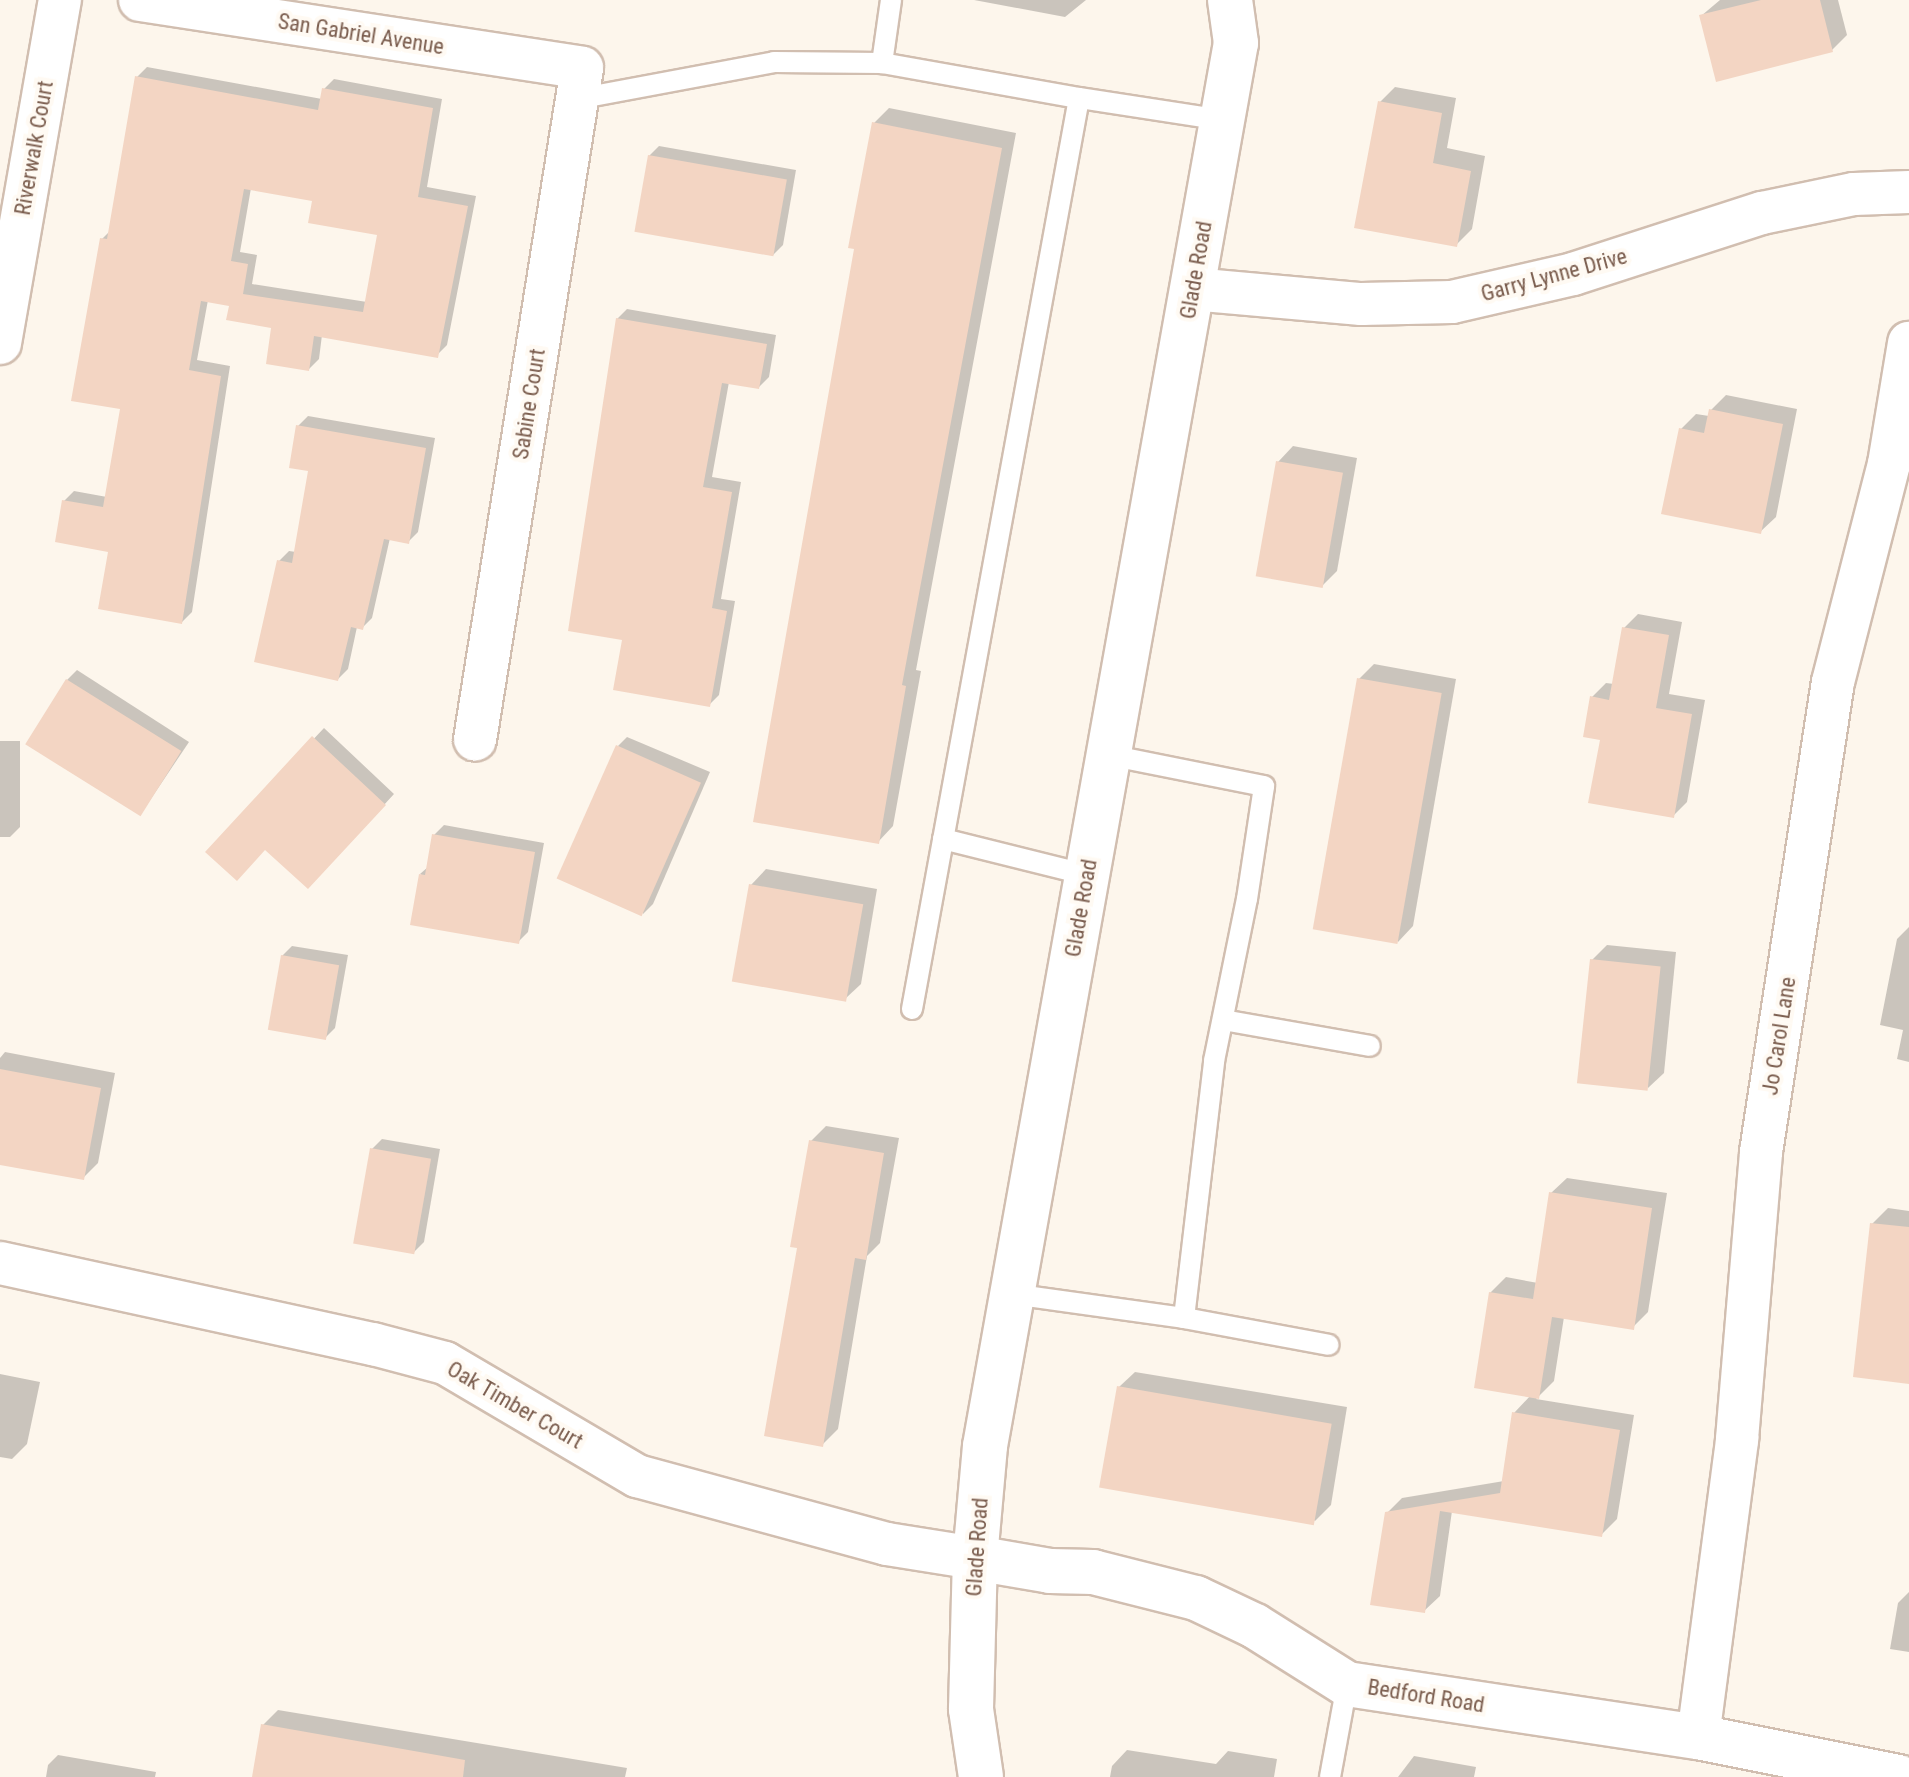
<!DOCTYPE html>
<html>
<head>
<meta charset="utf-8">
<style>
	body { margin:0 }
	#map { position:relative; width:1909px; height:1777px; overflow:hidden; background:#fdf6ec; font-family:"Roboto Condensed",sans-serif }
	div>[style] { position:absolute }
	[style*='--x'] { left:calc(var(--x)*1px); top:calc(var(--y)*1px); width:calc(var(--w)*1px); rotate:calc(var(--a)*1deg) }
	.shadow>* { inset:0; background:#0003 }
	.building>* { inset:0; background:#f3d5c3; transform-origin:0 0 }
	.roads { filter:drop-shadow(2px 0 #d1beb0) drop-shadow(-2px 0 #d1beb0) drop-shadow(0 2px #d1beb0) drop-shadow(0 -2px #d1beb0) }
	.lane>* { height:20px; margin:-10px; padding:0 10px; transform-origin:10px; border-radius:10px; background:#fff }
	.street>* { height:42px; margin:-21px; padding:0 21px; transform-origin:21px; border-radius:21px; background:#fff }
	.secondary>* { height:44px; margin:-22px; padding:0 22px; transform-origin:22px; border-radius:22px; background:#fff }
	span { translate:-50% -50%; white-space:nowrap; text-align:center; line-height:1.15; -webkit-text-stroke:8px #fffaf3; paint-order:stroke }
	.street-label { font-size:22px; color:#7a5c4d }
</style>
</head>
<body>
<div id="map">
	<div class="shadow">
		<div style="clip-path:polygon(974px 0,1086px 0,1065px 17px)"></div>
		<div style="clip-path:polygon(1720px 0,1838px 0,1847px 35px,1832px 50px,1701px 16px)"></div>
		<div style="clip-path:polygon(evenodd,147px 67px,322px 99px,324px 89px,334px 79px,442px 99px,427px 187px,476px 196px,447px 345px,437px 355px,322px 335px,319px 359px,309px 369px,273px 327px,231px 304px,208px 300px,197px 360px,230px 366px,192px 612px,182px 622px,64px 501px,74px 491px,107px 497px,123px 408px,102px 239px,110px 231px,137px 77px,147px 67px,251px 188px,314px 199px,379px 233px,367px 302px,252px 284px,257px 255px,240px 252px,251px 188px)"></div>
		<div style="clip-path:polygon(1395px 87px,1456px 98px,1447px 148px,1485px 156px,1472px 229px,1456px 245px,1380px 102px)"></div>
		<div style="clip-path:polygon(889px 108px,1016px 133px,916px 670px,921px 671px,893px 826px,878px 842px,856px 247px,874px 123px)"></div>
		<div style="clip-path:polygon(659px 146px,796px 170px,783px 245px,773px 255px,649px 156px)"></div>
		<div style="clip-path:polygon(627px 309px,776px 335px,769px 377px,759px 387px,729px 382px,712px 477px,741px 482px,721px 599px,735px 601px,719px 695px,709px 705px,624px 639px,617px 319px)"></div>
		<div style="clip-path:polygon(1726px 395px,1797px 409px,1776px 517px,1760px 532px,1681px 429px,1696px 414px,1709px 416px,1711px 410px)"></div>
		<div style="clip-path:polygon(308px 416px,435px 438px,418px 532px,408px 542px,390px 538px,372px 618px,362px 628px,357px 627px,348px 669px,338px 679px,279px 561px,289px 551px,296px 552px,310px 470px,298px 426px)"></div>
		<div style="clip-path:polygon(1293px 446px,1357px 458px,1337px 571px,1322px 586px,1278px 462px)"></div>
		<div style="clip-path:polygon(1638px 614px,1682px 622px,1669px 694px,1705px 700px,1687px 802px,1673px 816px,1602px 738px,1592px 697px,1606px 683px,1614px 684px,1624px 628px)"></div>
		<div style="clip-path:polygon(1374px 664px,1456px 679px,1413px 926px,1398px 942px,1359px 679px)"></div>
		<div style="clip-path:polygon(77px 670px,189px 742px,140px 815px,67px 680px)"></div>
		<div style="clip-path:polygon(324px 728px,394px 794px,318px 877px,266px 848px,208px 851px)"></div>
		<div style="clip-path:polygon(627px 737px,710px 772px,653px 904px,643px 914px,617px 747px)"></div>
		<div style="clip-path:polygon(0 741px,20px 741px,20px 827px,10px 837px,0 837px)"></div>
		<div style="clip-path:polygon(444px 825px,544px 843px,528px 932px,518px 942px,420px 874px,428px 867px,434px 835px)"></div>
		<div style="clip-path:polygon(766px 869px,877px 889px,861px 984px,845px 999px,751px 885px)"></div>
		<div style="clip-path:polygon(1909px 927px,1909px 1062px,1897px 1059px,1903px 1030px,1880px 1025px,1897px 939px)"></div>
		<div style="clip-path:polygon(1607px 945px,1676px 952px,1664px 1073px,1648px 1088px,1592px 960px)"></div>
		<div style="clip-path:polygon(292px 946px,348px 955px,335px 1028px,325px 1038px,282px 956px)"></div>
		<div style="clip-path:polygon(5px 1052px,115px 1073px,98px 1163px,83px 1178px,0 1163px,0 1058px)"></div>
		<div style="clip-path:polygon(826px 1126px,899px 1138px,880px 1243px,867px 1256px,838px 1429px,822px 1445px,799px 1246px,811px 1141px)"></div>
		<div style="clip-path:polygon(382px 1139px,440px 1149px,424px 1242px,414px 1252px,372px 1149px)"></div>
		<div style="clip-path:polygon(1567px 1178px,1667px 1193px,1648px 1312px,1633px 1327px,1564px 1317px,1554px 1381px,1536px 1399px,1634px 1415px,1617px 1519px,1602px 1534px,1452px 1511px,1440px 1596px,1424px 1611px,1387px 1513px,1402px 1498px,1504px 1481px,1514px 1413px,1531px 1395px,1490px 1293px,1506px 1277px,1538px 1283px,1551px 1193px)"></div>
		<div style="clip-path:polygon(1888px 1208px,1909px 1211px,1909px 1379px,1872px 1224px)"></div>
		<div style="clip-path:polygon(1135px 1372px,1347px 1407px,1331px 1505px,1315px 1521px,1119px 1387px)"></div>
		<div style="clip-path:polygon(0 1374px,40px 1382px,27px 1444px,12px 1459px,0 1457px)"></div>
		<div style="clip-path:polygon(1909px 1592px,1909px 1652px,1890px 1649px,1898px 1603px)"></div>
		<div style="clip-path:polygon(278px 1710px,627px 1768px,625px 1777px,278px 1777px,263px 1725px)"></div>
		<div style="clip-path:polygon(1127px 1750px,1216px 1764px,1228px 1751px,1277px 1759px,1274px 1777px,1110px 1777px,1112px 1766px)"></div>
		<div style="clip-path:polygon(58px 1755px,156px 1772px,155px 1777px,46px 1777px,48px 1765px)"></div>
		<div style="clip-path:polygon(1414px 1756px,1476px 1767px,1474px 1777px,1398px 1777px)"></div>
	</div>
	<div class="building">
		<div style="clip-path:polygon(1761px 0,1820px 0,1833px 52px,1716px 82px,1699px 15px)"></div>
		<div style="clip-path:polygon(evenodd,135px 76px,318px 110px,322px 88px,433px 108px,418px 197px,468px 206px,438px 358px,314px 336px,309px 371px,266px 364px,271px 328px,226px 320px,229px 306px,201px 301px,189px 370px,221px 376px,182px 624px,98px 609px,108px 552px,55px 542px,62px 500px,103px 507px,120px 409px,71px 401px,100px 238px,107px 239px,135px 76px,244px 189px,312px 201px,308px 223px,377px 235px,363px 312px,243px 294px,248px 264px,231px 261px,244px 189px)"></div>
		<div style="clip-path:polygon(1378px 101px,1442px 113px,1433px 163px,1471px 171px,1457px 247px,1354px 228px)"></div>
		<div style="clip-path:polygon(872px 122px,1002px 148px,902px 685px,906px 686px,879px 844px,753px 822px,854px 249px,848px 248px)"></div>
		<div style="left:648px;top:155px;width:141px;height:78px;rotate:10deg"></div>
		<div style="clip-path:polygon(616px 318px,767px 344px,759px 389px,722px 383px,703px 487px,732px 492px,712px 608px,727px 611px,710px 707px,613px 690px,622px 640px,568px 631px)"></div>
		<div style="clip-path:polygon(1709px 409px,1783px 424px,1761px 534px,1661px 514px,1679px 428px,1704px 433px)"></div>
		<div style="clip-path:polygon(296px 425px,426px 448px,409px 544px,384px 539px,363px 630px,351px 627px,338px 681px,254px 662px,277px 560px,292px 563px,308px 471px,289px 468px)"></div>
		<div style="left:1276px;top:461px;width:68px;height:117px;rotate:10deg"></div>
		<div style="clip-path:polygon(1622px 627px,1669px 635px,1656px 708px,1692px 714px,1674px 818px,1588px 803px,1600px 740px,1583px 737px,1590px 696px,1609px 700px)"></div>
		<div style="left:1357px;top:678px;width:86px;height:255px;rotate:10deg"></div>
		<div style="left:66px;top:679px;width:136px;height:77px;rotate:32deg"></div>
		<div style="clip-path:polygon(312px 736px,386px 805px,308px 889px,265px 850px,237px 881px,205px 852px)"></div>
		<div style="left:616px;top:745px;width:93px;height:146px;rotate:24deg"></div>
		<div style="clip-path:polygon(432px 834px,535px 852px,519px 944px,410px 925px,419px 874px,425px 875px)"></div>
		<div style="left:749px;top:884px;width:116px;height:99px;rotate:10deg"></div>
		<div style="left:281px;top:955px;width:59px;height:76px;rotate:10deg"></div>
		<div style="left:1590px;top:959px;width:71px;height:125px;rotate:6deg"></div>
		<div style="clip-path:polygon(0 1069px,101px 1088px,84px 1180px,0 1165px)"></div>
		<div style="clip-path:polygon(809px 1140px,884px 1153px,866px 1260px,855px 1258px,823px 1447px,764px 1436px,797px 1248px,790px 1247px)"></div>
		<div style="left:370px;top:1148px;width:62px;height:97px;rotate:10deg"></div>
		<div style="clip-path:polygon(1549px 1192px,1652px 1208px,1634px 1330px,1552px 1317px,1539px 1399px,1474px 1388px,1489px 1292px,1533px 1299px)"></div>
		<div style="clip-path:polygon(1870px 1223px,1909px 1227px,1909px 1384px,1853px 1377px)"></div>
		<div style="left:1117px;top:1386px;width:218px;height:103px;rotate:10deg"></div>
		<div style="clip-path:polygon(1512px 1412px,1620px 1430px,1602px 1537px,1440px 1511px,1425px 1613px,1370px 1605px,1385px 1512px,1500px 1493px)"></div>
		<div style="clip-path:polygon(261px 1724px,465px 1760px,463px 1777px,252px 1777px)"></div>
	</div>
	<div class="roads">
		<div class="lane">
			<div style="--x:891;--y:0;--w:64;--a:98.1"></div>
			<div style="--x:882;--y:63;--w:200;--a:10.1"></div>
			<div style="--x:577;--y:99;--w:200;--a:-10.6"></div>
			<div style="--x:774;--y:62;--w:108;--a:0.5"></div>
			<div style="--x:943;--y:839;--w:148;--a:14"></div>
			<div style="--x:912;--y:1009;--w:926;--a:-79.61"></div>
			<div style="--x:1079;--y:98;--w:146;--a:8.7"></div>
			<div style="--x:1223;--y:1020;--w:149;--a:10"></div>
			<div style="--x:1012;--y:1294;--w:174;--a:7.9"></div>
			<div style="--x:1184;--y:1318;--w:259;--a:-83.3"></div>
			<div style="--x:1214;--y:1061;--w:165;--a:-78.5"></div>
			<div style="--x:1247;--y:899;--w:114;--a:-81.4"></div>
			<div style="--x:1264;--y:786;--w:158;--a:-168.7"></div>
			<div style="--x:1184;--y:1318;--w:147;--a:10.5"></div>
			<div style="--x:1330;--y:1777;--w:95;--a:-79.6"></div>
		</div>
		<div class="street">
			<div style="--x:140;--y:0;--w:447;--a:8.7"></div>
			<div style="--x:582;--y:68;--w:680;--a:99.05"></div>
			<div style="--x:1192;--y:289;--w:170;--a:5.1"></div>
			<div style="--x:1361;--y:304;--w:91;--a:-1.3"></div>
			<div style="--x:1452;--y:302;--w:124;--a:-13"></div>
			<div style="--x:1573;--y:274;--w:199;--a:-17.9"></div>
			<div style="--x:1762;--y:213;--w:94;--a:-11.7"></div>
			<div style="--x:1854;--y:194;--w:55;--a:-2.1"></div>
			<div style="--x:0;--y:343;--w:348;--a:-80.1"></div>
			<div style="--x:0;--y:1263;--w:382;--a:12.3"></div>
			<div style="--x:373;--y:1344;--w:74;--a:14.8"></div>
			<div style="--x:445;--y:1363;--w:223;--a:30.5"></div>
			<div style="--x:637;--y:1476;--w:259;--a:15.2"></div>
			<div style="--x:887;--y:1544;--w:89;--a:9"></div>
			<div style="--x:1698;--y:1737;--w:301;--a:-82.5"></div>
			<div style="--x:1737;--y:1439;--w:288;--a:-85.2"></div>
			<div style="--x:1761;--y:1152;--w:475;--a:-81.3"></div>
			<div style="--x:1833;--y:682;--w:225;--a:-75.6"></div>
			<div style="--x:1889;--y:464;--w:123;--a:-80.6"></div>
		</div>
		<div class="secondary">
			<div style="--x:975;--y:1558;--w:76;--a:9.8"></div>
			<div style="--x:1050;--y:1571;--w:43;--a:1.3"></div>
			<div style="--x:1093;--y:1572;--w:106;--a:14.2"></div>
			<div style="--x:1196;--y:1598;--w:65;--a:25.4"></div>
			<div style="--x:1255;--y:1626;--w:109;--a:32.2"></div>
			<div style="--x:1347;--y:1684;--w:355;--a:8.6"></div>
			<div style="--x:1698;--y:1737;--w:205;--a:11.3"></div>
			<div style="--x:981;--y:1777;--w:69;--a:-98.4"></div>
			<div style="--x:971;--y:1709;--w:151;--a:-88.5"></div>
			<div style="--x:975;--y:1558;--w:112;--a:-84.9"></div>
			<div style="--x:985;--y:1446;--w:1425;--a:-79.86"></div>
			<div style="--x:1236;--y:43;--w:43;--a:-97.9"></div>
		</div>
	</div>
	<div class="street-label">
		<span style="left:361px;top:34px;rotate:9deg">San Gabriel Avenue</span>
		<span style="left:34px;top:148px;rotate:-80deg">Riverwalk Court</span>
		<span style="left:1196px;top:270px;rotate:-80deg">Glade Road</span>
		<span style="left:1554px;top:275px;rotate:-15deg">Garry Lynne Drive</span>
		<span style="left:529px;top:404px;rotate:-81deg">Sabine Court</span>
		<span style="left:1081px;top:908px;rotate:-80deg">Glade Road</span>
		<span style="left:1779px;top:1036px;rotate:-81deg">Jo Carol Lane</span>
		<span style="left:515px;top:1405px;rotate:30deg">Oak Timber Court</span>
		<span style="left:977px;top:1547px;rotate:-86deg">Glade Road</span>
		<span style="left:1426px;top:1696px;rotate:9deg">Bedford Road</span>
	</div>
</div>
</body>
</html>
